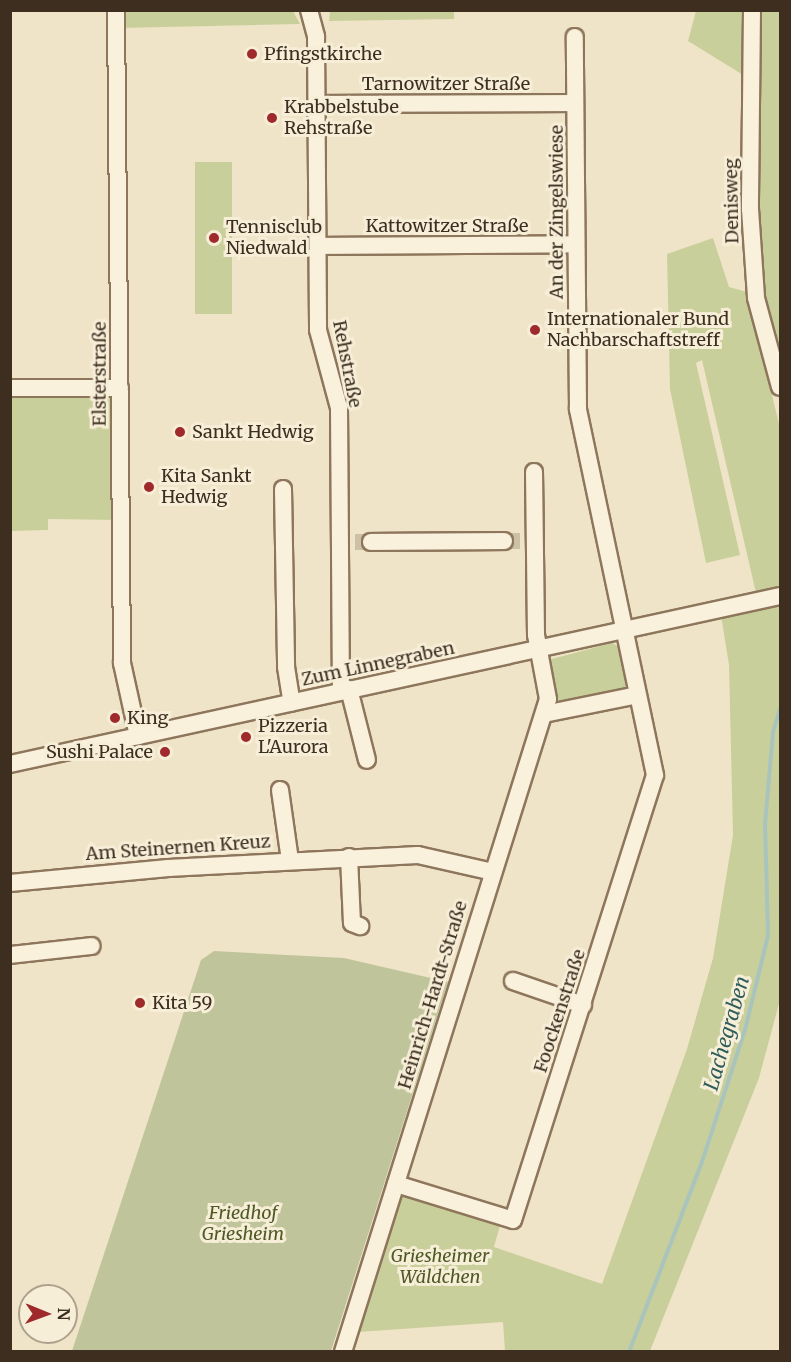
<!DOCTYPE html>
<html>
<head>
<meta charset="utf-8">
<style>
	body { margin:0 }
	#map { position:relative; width:791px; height:1362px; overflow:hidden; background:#f0e4c8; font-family:Merriweather,serif }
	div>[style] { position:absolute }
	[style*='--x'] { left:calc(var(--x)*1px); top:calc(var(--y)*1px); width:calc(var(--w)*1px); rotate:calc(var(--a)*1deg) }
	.green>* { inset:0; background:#c9cf9b; transform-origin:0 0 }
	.cemetery>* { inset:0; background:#bfc49a }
	.stream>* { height:4px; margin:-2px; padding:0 2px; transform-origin:2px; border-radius:2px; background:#a9c4bc }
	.minor-tunnel>* { height:16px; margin-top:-8px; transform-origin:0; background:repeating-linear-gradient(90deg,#ccc0a6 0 16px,transparent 0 24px) }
	.roads { filter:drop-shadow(2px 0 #8d765c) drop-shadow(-2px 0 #8d765c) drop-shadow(0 2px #8d765c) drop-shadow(0 -2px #8d765c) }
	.minor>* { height:16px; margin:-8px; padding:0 8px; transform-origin:8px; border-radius:8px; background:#faf1dc }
	.dots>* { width:16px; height:16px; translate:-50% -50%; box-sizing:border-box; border:3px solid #f7eed8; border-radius:50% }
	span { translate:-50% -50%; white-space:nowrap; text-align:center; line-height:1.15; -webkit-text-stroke:6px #f7eed8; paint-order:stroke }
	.poi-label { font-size:18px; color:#3d2e20 }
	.left { translate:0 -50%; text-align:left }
	.right { translate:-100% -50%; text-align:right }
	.street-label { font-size:18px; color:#3d2e20 }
	.park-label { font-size:18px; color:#4d5a26; font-style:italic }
	.water-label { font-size:20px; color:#2f5d5a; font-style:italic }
	.frame { position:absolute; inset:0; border:12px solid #3d2e20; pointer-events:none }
	.north { position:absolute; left:18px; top:1284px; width:60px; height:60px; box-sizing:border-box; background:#f7eed8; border:2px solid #ada18e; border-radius:50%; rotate:91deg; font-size:16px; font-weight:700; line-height:24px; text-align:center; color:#3d2e20 }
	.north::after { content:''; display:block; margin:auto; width:21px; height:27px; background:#9e2a2b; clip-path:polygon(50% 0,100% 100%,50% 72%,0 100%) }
</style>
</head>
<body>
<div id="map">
	<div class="green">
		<div style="clip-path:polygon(119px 11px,293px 11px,300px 24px,119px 28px)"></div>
		<div style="clip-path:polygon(330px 11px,454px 11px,454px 19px,329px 21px)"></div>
		<div style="clip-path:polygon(696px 11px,748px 11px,748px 78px,688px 41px)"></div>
		<div style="clip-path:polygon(754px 11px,780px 11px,780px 390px,759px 290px)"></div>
		<div style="left:195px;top:162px;width:37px;height:152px"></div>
		<div style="clip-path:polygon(713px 238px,729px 287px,747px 292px,780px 428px,780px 586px,756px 593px,702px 360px,696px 363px,740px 555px,706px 563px,670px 389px,667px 254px)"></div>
		<div style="clip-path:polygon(10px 388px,120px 388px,121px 520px,48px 519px,48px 530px,11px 531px)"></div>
		<div style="clip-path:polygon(780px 593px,780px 1000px,759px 1078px,650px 1351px,505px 1351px,503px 1322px,358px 1332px,402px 1196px,501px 1222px,494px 1247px,602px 1284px,687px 1049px,713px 958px,733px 835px,729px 665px,720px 609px)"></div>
		<div style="clip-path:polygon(612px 643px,621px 648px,629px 682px,623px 689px,566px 704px,556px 699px,548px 660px)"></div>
	</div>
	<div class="cemetery">
		<div style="clip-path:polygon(214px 951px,344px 958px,448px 982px,331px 1351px,72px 1351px,201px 960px)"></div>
	</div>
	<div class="stream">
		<div style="--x:629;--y:1352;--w:204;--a:-69"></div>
		<div style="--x:702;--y:1162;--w:139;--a:-72"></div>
		<div style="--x:745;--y:1030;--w:97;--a:-76.3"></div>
		<div style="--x:768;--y:936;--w:112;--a:-91.5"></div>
		<div style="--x:765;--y:824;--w:92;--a:-85"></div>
		<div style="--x:773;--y:732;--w:24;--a:-73"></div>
	</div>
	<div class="minor-tunnel">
		<div style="--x:504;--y:541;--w:17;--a:0"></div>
		<div style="--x:355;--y:542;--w:16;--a:0"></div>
	</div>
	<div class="roads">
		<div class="minor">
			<div style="--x:116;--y:10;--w:653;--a:89.47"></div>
			<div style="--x:122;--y:663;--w:75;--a:77.6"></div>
			<div style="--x:309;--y:10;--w:28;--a:75"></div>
			<div style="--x:316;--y:37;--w:293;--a:89.6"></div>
			<div style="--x:318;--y:330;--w:81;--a:74.9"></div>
			<div style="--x:339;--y:408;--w:283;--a:89.6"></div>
			<div style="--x:752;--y:10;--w:199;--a:90.6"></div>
			<div style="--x:750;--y:209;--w:89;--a:86.1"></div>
			<div style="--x:756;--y:298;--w:92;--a:74.9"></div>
			<div style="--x:317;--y:104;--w:258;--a:-0.2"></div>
			<div style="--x:318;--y:246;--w:258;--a:-0.4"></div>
			<div style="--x:10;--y:388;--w:110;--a:0"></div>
			<div style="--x:283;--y:489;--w:178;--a:89"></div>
			<div style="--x:286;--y:667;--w:36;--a:81"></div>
			<div style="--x:371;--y:542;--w:133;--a:-0.4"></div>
			<div style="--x:349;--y:689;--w:73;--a:75.8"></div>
			<div style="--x:544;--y:714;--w:95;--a:-11.5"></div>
			<div style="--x:10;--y:764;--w:788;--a:-12.31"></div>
			<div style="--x:280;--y:790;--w:71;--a:81.9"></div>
			<div style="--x:349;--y:857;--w:66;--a:87.4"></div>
			<div style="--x:352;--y:923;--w:9;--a:21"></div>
			<div style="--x:10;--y:883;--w:159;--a:-5.4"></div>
			<div style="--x:168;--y:868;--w:250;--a:-3"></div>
			<div style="--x:418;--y:855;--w:77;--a:12.8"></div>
			<div style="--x:10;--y:955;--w:82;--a:-6.3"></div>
			<div style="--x:513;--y:981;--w:74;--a:18.9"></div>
			<div style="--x:396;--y:1184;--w:122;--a:17.1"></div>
			<div style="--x:513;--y:1220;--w:467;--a:-72.3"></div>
			<div style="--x:655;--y:775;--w:374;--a:-101.9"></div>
			<div style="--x:578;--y:409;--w:372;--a:-90.5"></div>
			<div style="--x:343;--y:1352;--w:684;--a:-72.57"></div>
			<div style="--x:548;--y:699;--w:65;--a:-100.6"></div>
			<div style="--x:536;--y:635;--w:163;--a:-90.7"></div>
		</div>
	</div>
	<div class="dots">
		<div style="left:252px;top:54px;background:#9e2a2b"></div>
		<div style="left:272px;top:118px;background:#9e2a2b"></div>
		<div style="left:214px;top:238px;background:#9e2a2b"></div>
		<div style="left:535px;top:330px;background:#9e2a2b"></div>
		<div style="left:180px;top:432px;background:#9e2a2b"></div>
		<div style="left:149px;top:487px;background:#9e2a2b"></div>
		<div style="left:115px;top:718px;background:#9e2a2b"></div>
		<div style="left:246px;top:737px;background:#9e2a2b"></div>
		<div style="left:165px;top:752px;background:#9e2a2b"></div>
		<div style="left:140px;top:1003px;background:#9e2a2b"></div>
	</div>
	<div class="poi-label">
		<span class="left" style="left:264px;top:54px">Pfingstkirche</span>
		<span class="left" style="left:284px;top:118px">Krabbelstube<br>Rehstraße</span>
		<span class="left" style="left:226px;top:238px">Tennisclub<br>Niedwald</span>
		<span class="left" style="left:547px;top:330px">Internationaler Bund<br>Nachbarschaftstreff</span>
		<span class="left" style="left:192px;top:432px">Sankt Hedwig</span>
		<span class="left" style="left:161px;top:487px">Kita Sankt<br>Hedwig</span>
		<span class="left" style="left:127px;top:718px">King</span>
		<span class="left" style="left:258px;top:737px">Pizzeria<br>L'Aurora</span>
		<span class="right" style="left:153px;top:752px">Sushi Palace</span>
		<span class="left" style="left:152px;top:1003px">Kita 59</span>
	</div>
	<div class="street-label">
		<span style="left:446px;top:84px">Tarnowitzer Straße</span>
		<span style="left:732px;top:201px;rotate:-91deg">Denisweg</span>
		<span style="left:557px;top:212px;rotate:-90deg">An der Zingelswiese</span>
		<span style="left:447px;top:226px">Kattowitzer Straße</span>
		<span style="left:347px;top:364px;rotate:79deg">Rehstraße</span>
		<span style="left:100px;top:374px;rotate:-90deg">Elsterstraße</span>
		<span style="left:378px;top:664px;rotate:-12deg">Zum Linnegraben</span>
		<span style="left:178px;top:848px;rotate:-4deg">Am Steinernen Kreuz</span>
		<span style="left:433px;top:995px;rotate:-73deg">Heinrich-Hardt-Straße</span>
		<span style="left:560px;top:1011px;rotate:-72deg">Foockenstraße</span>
	</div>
	<div class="park-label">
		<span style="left:243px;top:1224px">Friedhof<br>Griesheim</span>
		<span style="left:440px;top:1267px">Griesheimer<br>Wäldchen</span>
	</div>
	<div class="water-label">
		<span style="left:726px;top:1033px;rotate:-74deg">Lachegraben</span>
	</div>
	<div class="frame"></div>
	<div class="north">N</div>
</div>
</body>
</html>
